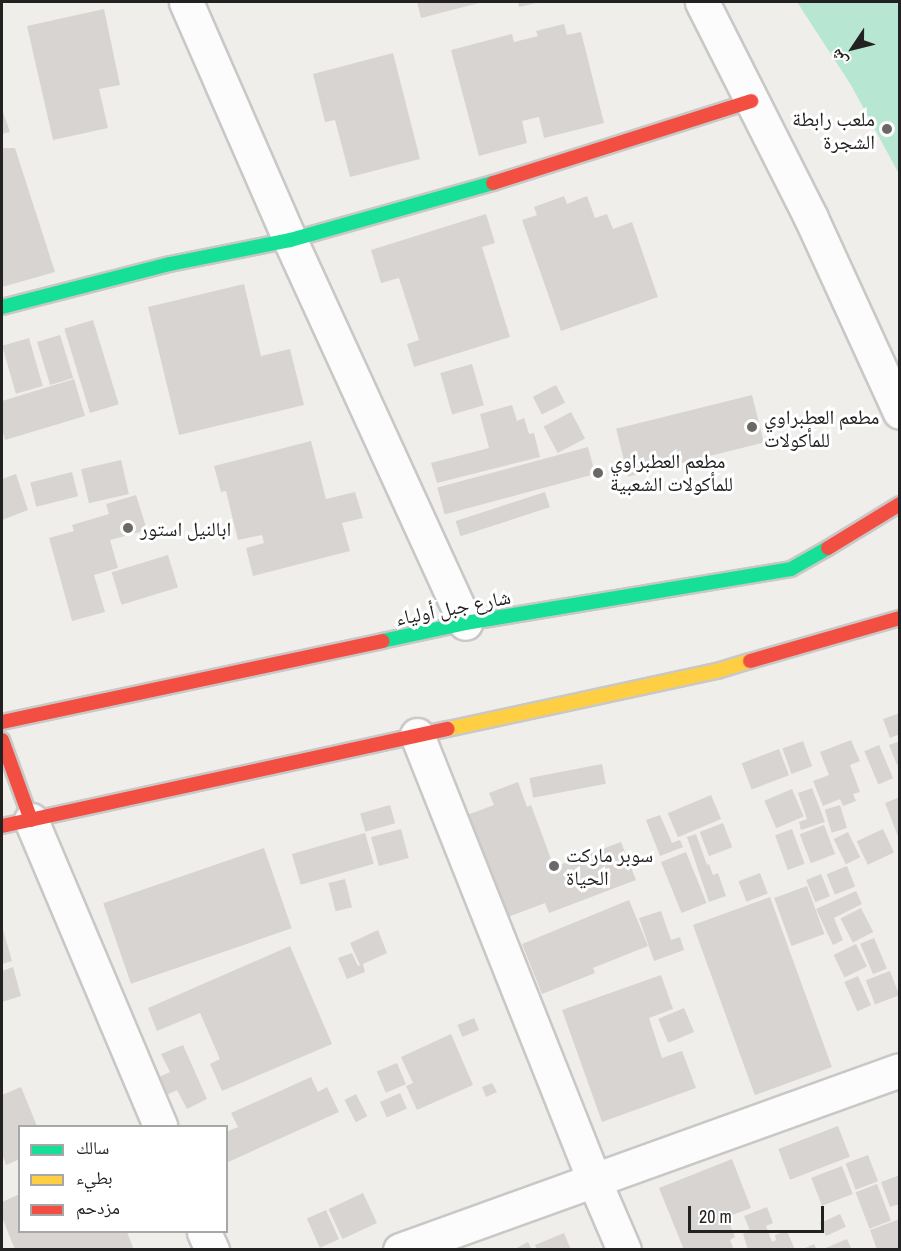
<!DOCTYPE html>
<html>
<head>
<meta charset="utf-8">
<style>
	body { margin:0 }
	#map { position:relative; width:901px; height:1251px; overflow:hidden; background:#f0eeeb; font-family:"Archivo Narrow","Noto Naskh Arabic",sans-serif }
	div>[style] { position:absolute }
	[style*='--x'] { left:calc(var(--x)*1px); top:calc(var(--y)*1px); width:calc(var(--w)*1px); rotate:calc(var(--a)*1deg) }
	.pitch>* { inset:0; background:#b7e6d2 }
	.building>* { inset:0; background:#d7d4d2; transform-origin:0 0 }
	.roads { filter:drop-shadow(2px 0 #c9c8c7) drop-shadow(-2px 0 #c9c8c7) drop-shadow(0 2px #c9c8c7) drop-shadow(0 -2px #c9c8c7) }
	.street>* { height:33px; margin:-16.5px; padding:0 16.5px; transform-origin:16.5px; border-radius:16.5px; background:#fdfcfc }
	.fast>* { height:14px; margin:-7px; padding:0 7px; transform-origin:7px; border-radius:7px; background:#16e098 }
	.slow>* { height:14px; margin:-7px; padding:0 7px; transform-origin:7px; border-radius:7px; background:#ffcf43 }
	.jam>* { height:14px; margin:-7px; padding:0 7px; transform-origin:7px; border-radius:7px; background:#f24e42 }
	.dots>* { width:16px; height:16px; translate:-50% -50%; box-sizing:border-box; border:3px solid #fff; border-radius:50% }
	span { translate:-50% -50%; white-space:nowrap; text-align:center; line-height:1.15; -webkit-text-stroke:6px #fff; paint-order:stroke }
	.poi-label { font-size:20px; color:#222 }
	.right { translate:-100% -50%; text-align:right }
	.left { translate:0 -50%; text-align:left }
	.street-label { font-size:20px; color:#222 }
	.frame { position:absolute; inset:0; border:3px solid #222; pointer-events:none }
	.legend { position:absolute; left:18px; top:1125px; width:210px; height:108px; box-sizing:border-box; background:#fff; border:2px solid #a7a7a7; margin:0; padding:8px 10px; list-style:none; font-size:18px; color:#222 }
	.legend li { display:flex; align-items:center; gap:12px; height:30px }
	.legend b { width:30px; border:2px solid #a7a7a7 }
	.north { position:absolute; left:823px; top:18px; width:60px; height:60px; -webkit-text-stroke:4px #fff; paint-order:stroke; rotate:235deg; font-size:16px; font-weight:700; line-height:24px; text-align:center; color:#222 }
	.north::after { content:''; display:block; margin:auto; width:21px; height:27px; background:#222; clip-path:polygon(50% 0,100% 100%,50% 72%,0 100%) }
	.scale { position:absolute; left:688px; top:1206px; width:136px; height:27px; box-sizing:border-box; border:3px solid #222; border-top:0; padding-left:8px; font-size:18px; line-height:21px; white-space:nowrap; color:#222; -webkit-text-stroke:4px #fff; paint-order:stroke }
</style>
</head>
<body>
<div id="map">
	<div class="pitch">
		<div style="clip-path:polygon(797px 2px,899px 2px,899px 174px,851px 85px)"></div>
	</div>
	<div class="building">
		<div style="clip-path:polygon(417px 2px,483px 2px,421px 18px)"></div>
		<div style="clip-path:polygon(518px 2px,541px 2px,519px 7px)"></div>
		<div style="clip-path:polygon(104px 9px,120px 85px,99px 89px,108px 128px,53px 140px,27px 26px)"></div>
		<div style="clip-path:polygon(564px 24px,567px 35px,581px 32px,604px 123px,544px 138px,539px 117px,522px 121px,527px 143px,479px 156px,451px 50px,512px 34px,514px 42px,538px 36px,536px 31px)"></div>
		<div style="clip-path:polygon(393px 53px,420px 159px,350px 177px,335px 120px,325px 122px,313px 74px)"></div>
		<div style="clip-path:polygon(2px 109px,10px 132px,2px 134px)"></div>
		<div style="clip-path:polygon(2px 148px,15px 148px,55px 272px,2px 287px)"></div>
		<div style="clip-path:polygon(564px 196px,567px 204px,587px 196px,595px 218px,607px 214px,613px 229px,632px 222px,658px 297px,561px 331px,522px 220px,537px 215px,534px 207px)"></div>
		<div style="clip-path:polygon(486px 214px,495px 243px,482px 247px,510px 337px,414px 367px,407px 344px,419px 340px,399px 278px,381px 283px,371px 250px)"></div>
		<div style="clip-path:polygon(244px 284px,261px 356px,290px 349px,304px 405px,179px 435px,148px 307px)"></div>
		<div style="left:93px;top:320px;width:88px;height:30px;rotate:73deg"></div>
		<div style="left:60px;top:335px;width:45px;height:24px;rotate:73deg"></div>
		<div style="left:29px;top:338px;width:50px;height:28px;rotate:74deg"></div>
		<div style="left:472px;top:364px;width:43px;height:33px;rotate:74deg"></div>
		<div style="clip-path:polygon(74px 379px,85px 416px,5px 440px,2px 429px,2px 401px)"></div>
		<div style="left:556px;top:385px;width:20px;height:26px;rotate:63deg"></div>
		<div style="left:752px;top:395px;width:49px;height:140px;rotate:76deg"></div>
		<div style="clip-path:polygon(512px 405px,517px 421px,524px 418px,529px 434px,534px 433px,540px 457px,437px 483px,431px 463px,489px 448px,480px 414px)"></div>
		<div style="left:571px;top:412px;width:30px;height:31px;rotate:62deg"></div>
		<div style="clip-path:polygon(311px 441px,326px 499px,355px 492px,363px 518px,342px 523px,350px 551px,253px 576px,246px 548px,264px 543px,262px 535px,238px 540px,226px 491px,221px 492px,214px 466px)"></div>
		<div style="left:588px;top:447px;width:28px;height:156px;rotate:75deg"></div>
		<div style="left:121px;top:460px;width:35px;height:41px;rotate:77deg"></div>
		<div style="left:72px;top:472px;width:25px;height:43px;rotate:76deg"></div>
		<div style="clip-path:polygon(16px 474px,28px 510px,2px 520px,2px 479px)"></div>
		<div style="left:545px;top:492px;width:16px;height:94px;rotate:72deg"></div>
		<div style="clip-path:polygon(136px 495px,147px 530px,110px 540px,118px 568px,94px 575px,105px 612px,72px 621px,49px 538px,74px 531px,72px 525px,109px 514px,106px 504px)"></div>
		<div style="left:168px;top:555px;width:34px;height:59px;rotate:73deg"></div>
		<div style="clip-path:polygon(900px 713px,900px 734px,890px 738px,883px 719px)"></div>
		<div style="clip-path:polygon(851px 740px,860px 761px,850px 765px,860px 792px,853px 794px,856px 801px,843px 806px,840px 799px,823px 806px,813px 781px,829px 775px,820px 752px)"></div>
		<div style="left:803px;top:741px;width:27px;height:22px;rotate:70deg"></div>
		<div style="clip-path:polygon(900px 741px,900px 764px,897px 765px,889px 745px)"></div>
		<div style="left:879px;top:745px;width:36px;height:16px;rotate:67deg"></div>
		<div style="left:779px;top:749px;width:28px;height:40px;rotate:69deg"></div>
		<div style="left:602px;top:764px;width:20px;height:74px;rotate:79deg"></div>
		<div style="clip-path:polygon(518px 782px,527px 807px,531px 805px,554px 867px,621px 842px,636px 880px,549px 913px,545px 903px,505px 918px,467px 815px,494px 805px,489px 793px)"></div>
		<div style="clip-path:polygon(812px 788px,825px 822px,801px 830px,799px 822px,807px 819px,798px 793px)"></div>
		<div style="left:792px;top:789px;width:30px;height:30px;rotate:67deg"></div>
		<div style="left:711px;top:795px;width:26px;height:47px;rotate:67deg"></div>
		<div style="clip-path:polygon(900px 797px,900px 839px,899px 839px,885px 803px)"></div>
		<div style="left:390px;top:805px;width:19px;height:31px;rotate:74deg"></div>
		<div style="left:840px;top:805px;width:24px;height:16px;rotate:73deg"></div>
		<div style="clip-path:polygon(660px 815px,672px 843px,680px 840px,683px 847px,660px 856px,646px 820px)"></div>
		<div style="left:723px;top:823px;width:26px;height:25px;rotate:69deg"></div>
		<div style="left:824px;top:825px;width:31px;height:26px;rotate:69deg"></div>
		<div style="left:401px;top:829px;width:30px;height:31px;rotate:75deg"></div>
		<div style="left:792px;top:829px;width:37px;height:18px;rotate:70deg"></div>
		<div style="left:883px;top:829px;width:26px;height:29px;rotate:65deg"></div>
		<div style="left:848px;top:832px;width:28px;height:16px;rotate:64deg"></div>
		<div style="left:365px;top:833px;width:32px;height:76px;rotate:74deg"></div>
		<div style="clip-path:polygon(696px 834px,707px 865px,709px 864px,713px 875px,718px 873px,726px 896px,709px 902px,687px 837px)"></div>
		<div style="left:264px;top:848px;width:85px;height:170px;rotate:71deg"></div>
		<div style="left:686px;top:852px;width:55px;height:27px;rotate:68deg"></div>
		<div style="left:847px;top:866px;width:22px;height:22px;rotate:68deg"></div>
		<div style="left:760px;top:873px;width:22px;height:23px;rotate:69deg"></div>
		<div style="left:821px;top:874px;width:24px;height:16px;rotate:68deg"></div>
		<div style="left:345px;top:879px;width:29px;height:17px;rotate:76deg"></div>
		<div style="left:807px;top:886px;width:51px;height:35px;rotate:70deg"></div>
		<div style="clip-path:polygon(856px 891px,862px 904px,834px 918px,843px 940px,833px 945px,816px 909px)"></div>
		<div style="left:770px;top:897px;width:181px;height:82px;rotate:70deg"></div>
		<div style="clip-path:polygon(629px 900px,648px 946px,593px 968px,595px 973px,542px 994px,522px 944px)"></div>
		<div style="left:861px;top:908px;width:27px;height:23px;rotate:63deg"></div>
		<div style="clip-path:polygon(661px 911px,671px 940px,680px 937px,684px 950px,654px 961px,639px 918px)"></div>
		<div style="clip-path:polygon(2px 926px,12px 961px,2px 964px)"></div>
		<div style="clip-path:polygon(378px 930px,387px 953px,363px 964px,365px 972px,347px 979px,338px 958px,352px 953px,358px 966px,360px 965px,350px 943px)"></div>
		<div style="left:874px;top:938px;width:33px;height:15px;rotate:67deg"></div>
		<div style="left:856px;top:944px;width:25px;height:25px;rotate:64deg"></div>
		<div style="clip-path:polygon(290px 946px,332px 1044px,222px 1091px,210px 1064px,220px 1059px,200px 1013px,157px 1031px,148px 1008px)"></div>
		<div style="clip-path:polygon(13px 967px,21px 996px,2px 1002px,2px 971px)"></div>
		<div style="left:890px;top:971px;width:26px;height:26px;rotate:69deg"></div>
		<div style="clip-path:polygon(661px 975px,673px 1009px,649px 1018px,662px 1058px,682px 1051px,696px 1088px,602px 1122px,562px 1010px)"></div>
		<div style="left:858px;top:976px;width:32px;height:15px;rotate:66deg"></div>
		<div style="left:684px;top:1008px;width:26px;height:28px;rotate:67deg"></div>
		<div style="left:474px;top:1018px;width:13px;height:18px;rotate:67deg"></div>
		<div style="clip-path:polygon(451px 1034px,473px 1085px,417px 1110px,406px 1086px,413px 1083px,401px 1057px)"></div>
		<div style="clip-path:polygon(183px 1045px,207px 1099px,187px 1109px,177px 1090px,165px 1096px,157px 1078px,170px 1072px,161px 1054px)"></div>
		<div style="left:397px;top:1063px;width:23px;height:22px;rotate:67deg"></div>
		<div style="clip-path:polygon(311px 1077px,318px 1092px,327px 1087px,339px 1112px,226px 1163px,226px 1132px,238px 1127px,231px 1113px)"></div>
		<div style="clip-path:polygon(492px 1083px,497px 1092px,486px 1097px,482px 1087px)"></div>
		<div style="clip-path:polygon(21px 1087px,37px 1126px,20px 1126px,20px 1159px,6px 1165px,2px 1154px,2px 1095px)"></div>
		<div style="left:400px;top:1093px;width:17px;height:22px;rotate:66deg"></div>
		<div style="left:356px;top:1094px;width:25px;height:13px;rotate:63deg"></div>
		<div style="left:838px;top:1126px;width:33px;height:64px;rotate:69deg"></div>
		<div style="left:868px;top:1155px;width:28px;height:24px;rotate:69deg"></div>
		<div style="clip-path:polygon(732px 1159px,751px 1208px,727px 1217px,735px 1237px,730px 1240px,734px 1250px,684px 1250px,659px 1188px)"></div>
		<div style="left:842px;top:1166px;width:30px;height:33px;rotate:69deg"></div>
		<div style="clip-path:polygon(900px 1175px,900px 1204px,890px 1207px,881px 1182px)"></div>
		<div style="left:877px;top:1184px;width:39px;height:23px;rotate:69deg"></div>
		<div style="left:363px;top:1193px;width:33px;height:38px;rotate:65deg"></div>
		<div style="clip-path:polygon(20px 1194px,20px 1232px,127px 1232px,134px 1250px,15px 1250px,2px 1217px,2px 1202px)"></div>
		<div style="clip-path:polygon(767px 1207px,773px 1223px,766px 1226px,772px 1242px,776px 1240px,775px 1235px,787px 1231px,795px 1250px,748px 1250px,743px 1234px,750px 1231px,744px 1216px)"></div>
		<div style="left:326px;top:1210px;width:32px;height:21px;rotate:66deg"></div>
		<div style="left:840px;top:1214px;width:14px;height:22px;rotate:65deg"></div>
		<div style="clip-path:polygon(900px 1219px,900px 1249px,877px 1250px,870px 1230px)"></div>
		<div style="clip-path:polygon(564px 1233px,571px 1250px,537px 1250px,535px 1245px)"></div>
		<div style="clip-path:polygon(847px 1239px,852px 1250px,823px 1250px,823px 1249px)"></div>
		<div style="clip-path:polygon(528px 1242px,532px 1250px,513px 1250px)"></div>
		<div style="clip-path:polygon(814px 1244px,817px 1250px,801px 1250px)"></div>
	</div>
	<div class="roads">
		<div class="street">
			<div style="--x:186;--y:2;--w:260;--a:66.4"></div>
			<div style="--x:290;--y:240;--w:421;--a:65.4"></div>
			<div style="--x:702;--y:2;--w:242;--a:63.2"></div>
			<div style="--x:811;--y:218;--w:213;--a:65.4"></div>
			<div style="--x:417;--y:735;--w:477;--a:68.3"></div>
			<div style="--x:593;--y:1178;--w:78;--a:66.7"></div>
			<div style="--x:31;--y:820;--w:332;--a:67.1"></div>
			<div style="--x:204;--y:1232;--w:20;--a:66"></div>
			<div style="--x:400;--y:1250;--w:531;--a:-19.8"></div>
		</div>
		<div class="fast">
			<div style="--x:2;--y:307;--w:173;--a:-14.4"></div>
			<div style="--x:170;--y:264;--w:122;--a:-11.3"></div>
			<div style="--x:290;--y:240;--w:211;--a:-15.7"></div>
			<div style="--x:382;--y:641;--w:85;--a:-12.2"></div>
			<div style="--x:465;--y:623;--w:330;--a:-9.4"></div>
			<div style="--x:791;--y:569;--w:43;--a:-29.6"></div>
		</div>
		<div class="slow">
			<div style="--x:448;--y:729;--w:275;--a:-12.2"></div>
			<div style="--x:717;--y:671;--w:34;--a:-17"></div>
		</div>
		<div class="jam">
			<div style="--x:493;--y:183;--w:271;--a:-17.6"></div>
			<div style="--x:828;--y:548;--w:84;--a:-31.4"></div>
			<div style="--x:750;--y:661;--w:156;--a:-16"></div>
			<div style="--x:2;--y:722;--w:389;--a:-12"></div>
			<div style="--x:2;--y:740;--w:85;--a:70.1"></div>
			<div style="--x:2;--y:826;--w:456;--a:-12.3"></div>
		</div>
	</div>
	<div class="dots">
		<div style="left:887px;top:129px;background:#6a6968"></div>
		<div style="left:752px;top:427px;background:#6a6968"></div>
		<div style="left:598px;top:473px;background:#6a6968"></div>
		<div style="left:128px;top:528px;background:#6a6968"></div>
		<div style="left:554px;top:866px;background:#6a6968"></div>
	</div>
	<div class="poi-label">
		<span class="right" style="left:875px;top:130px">ملعب رابطة<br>الشجرة</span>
		<span class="left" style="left:764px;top:428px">مطعم العطبراوي<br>للمأكولات</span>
		<span class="left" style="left:610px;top:472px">مطعم العطبراوي<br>للمأكولات الشعبية</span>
		<span class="left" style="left:140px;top:528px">ابالنيل استور</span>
		<span class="left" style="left:566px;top:866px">سوبر ماركت<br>الحياة</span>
	</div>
	<div class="street-label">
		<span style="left:453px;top:607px;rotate:-11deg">شارع جبل أولياء</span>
	</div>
	<div class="frame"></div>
	<ul class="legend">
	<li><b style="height:8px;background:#16e098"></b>سالك</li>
	<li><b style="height:8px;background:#ffcf43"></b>بطيء</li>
	<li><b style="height:8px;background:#f24e42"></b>مزدحم</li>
	</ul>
	<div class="north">ش</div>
	<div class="scale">20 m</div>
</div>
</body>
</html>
